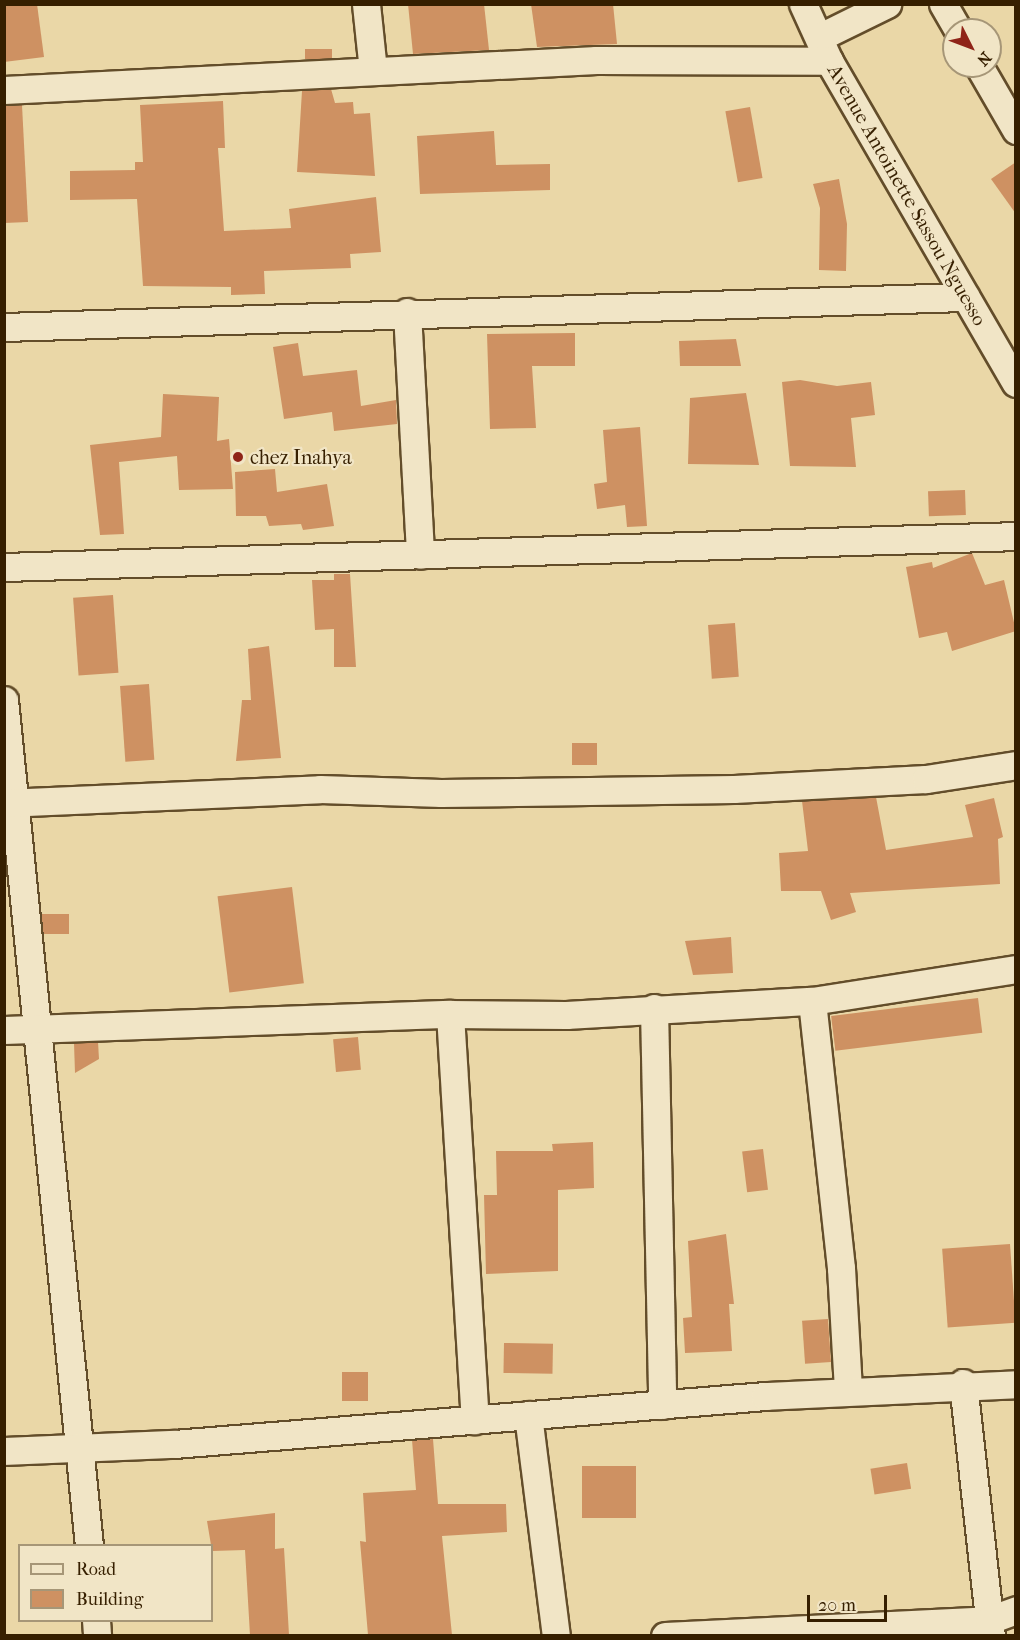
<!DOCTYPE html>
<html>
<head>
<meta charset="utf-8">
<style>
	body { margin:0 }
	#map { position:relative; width:1020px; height:1640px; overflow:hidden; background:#ead7a7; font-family:"IM FELL French Canon",serif }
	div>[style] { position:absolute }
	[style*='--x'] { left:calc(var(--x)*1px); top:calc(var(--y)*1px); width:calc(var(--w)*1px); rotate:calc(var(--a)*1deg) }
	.building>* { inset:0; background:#ce9162; transform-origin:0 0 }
	.roads { filter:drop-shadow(2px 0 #634d2a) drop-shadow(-2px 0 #634d2a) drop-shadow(0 2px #634d2a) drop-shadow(0 -2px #634d2a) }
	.minor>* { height:27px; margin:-13.5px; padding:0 13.5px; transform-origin:13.5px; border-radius:13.5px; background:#f1e5c6 }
	.dots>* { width:16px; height:16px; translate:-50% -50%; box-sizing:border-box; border:3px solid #f1e5c6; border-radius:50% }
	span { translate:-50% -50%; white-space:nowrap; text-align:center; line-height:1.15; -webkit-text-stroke:4.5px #f1e5c6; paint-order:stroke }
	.street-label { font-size:20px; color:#361f00 }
	.poi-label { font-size:20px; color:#361f00 }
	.left { translate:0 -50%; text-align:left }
	.frame { position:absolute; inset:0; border:6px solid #361f00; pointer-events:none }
	.legend { position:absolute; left:18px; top:1544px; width:195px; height:78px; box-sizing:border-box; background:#f1e5c6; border:2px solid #a69677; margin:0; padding:8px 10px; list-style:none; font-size:18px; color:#361f00 }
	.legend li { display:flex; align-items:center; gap:12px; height:30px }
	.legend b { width:30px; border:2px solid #a69677 }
	.north { position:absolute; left:942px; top:18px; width:60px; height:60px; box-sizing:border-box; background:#f1e5c6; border:2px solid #a69677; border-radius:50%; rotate:132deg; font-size:16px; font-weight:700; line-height:24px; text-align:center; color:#361f00 }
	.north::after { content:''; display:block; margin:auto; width:21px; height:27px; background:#8f2418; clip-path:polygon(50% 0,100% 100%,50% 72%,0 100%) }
	.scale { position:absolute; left:807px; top:1595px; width:80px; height:27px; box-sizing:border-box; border:3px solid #361f00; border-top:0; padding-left:8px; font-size:18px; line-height:21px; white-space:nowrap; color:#361f00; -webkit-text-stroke:4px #f1e5c6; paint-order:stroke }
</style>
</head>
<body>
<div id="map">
	<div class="building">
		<div style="clip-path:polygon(4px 4px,37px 4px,44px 57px,4px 62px)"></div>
		<div style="clip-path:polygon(408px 4px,484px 4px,489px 50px,413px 54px)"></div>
		<div style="clip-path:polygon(531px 4px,613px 4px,617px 44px,537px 47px)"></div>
		<div style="left:305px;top:49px;width:27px;height:10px"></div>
		<div style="clip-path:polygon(331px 89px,335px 103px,353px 102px,354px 114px,370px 113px,375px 176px,297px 172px,302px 91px)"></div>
		<div style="clip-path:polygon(223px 101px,225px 148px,218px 148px,224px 231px,291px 228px,289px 209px,376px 197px,381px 252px,350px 254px,351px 268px,264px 271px,265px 294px,231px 295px,231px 287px,143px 286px,137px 199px,70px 200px,70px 171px,135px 170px,135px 162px,143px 162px,140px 105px)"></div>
		<div style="clip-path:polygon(22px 105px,28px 222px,4px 223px,4px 106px)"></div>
		<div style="left:750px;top:107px;width:72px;height:25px;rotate:80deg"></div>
		<div style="clip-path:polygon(494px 131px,496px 165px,550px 164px,550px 190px,420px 194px,417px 136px)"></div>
		<div style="clip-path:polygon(1016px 162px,1016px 214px,991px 179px)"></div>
		<div style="clip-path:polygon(839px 179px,847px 224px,846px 271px,819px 270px,820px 208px,813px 184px)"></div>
		<div style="clip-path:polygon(575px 333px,575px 366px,532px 366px,536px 428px,490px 429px,487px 334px)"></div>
		<div style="clip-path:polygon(736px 339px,741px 366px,680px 366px,679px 341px)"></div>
		<div style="clip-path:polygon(298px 343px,303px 376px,357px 370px,361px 406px,396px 400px,397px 424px,334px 431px,332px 412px,284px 419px,273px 347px)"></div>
		<div style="clip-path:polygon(800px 380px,837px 386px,871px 382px,875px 415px,851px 418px,856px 467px,790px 466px,782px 382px)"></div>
		<div style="clip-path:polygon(746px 393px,759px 465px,688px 464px,690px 398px)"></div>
		<div style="clip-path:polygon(163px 394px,219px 397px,217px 441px,229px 439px,233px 489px,179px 490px,177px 456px,119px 462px,124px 534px,100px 535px,90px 445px,161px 437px)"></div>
		<div style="clip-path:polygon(640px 427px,647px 526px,627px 527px,625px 505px,597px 509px,594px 484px,607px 482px,603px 430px)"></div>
		<div style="clip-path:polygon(275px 469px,277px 492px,327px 484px,334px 526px,303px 530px,301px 524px,269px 526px,266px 516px,236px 516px,235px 472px)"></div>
		<div style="left:965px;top:490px;width:25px;height:37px;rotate:88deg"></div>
		<div style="clip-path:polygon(972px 553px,985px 585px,1004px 580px,1016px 631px,952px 651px,947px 632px,919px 638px,906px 567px,932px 562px,933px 568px)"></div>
		<div style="clip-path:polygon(334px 574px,350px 574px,356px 667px,334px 667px,334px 629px,315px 630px,312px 580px,334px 580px)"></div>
		<div style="left:113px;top:595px;width:78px;height:40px;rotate:86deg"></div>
		<div style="left:735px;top:623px;width:54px;height:27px;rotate:86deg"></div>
		<div style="clip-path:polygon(269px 646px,281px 758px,236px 761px,242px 700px,251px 700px,248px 649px)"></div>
		<div style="left:149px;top:684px;width:76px;height:29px;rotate:86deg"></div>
		<div style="left:572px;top:743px;width:25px;height:22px"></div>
		<div style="clip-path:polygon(876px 797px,886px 850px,973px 837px,965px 805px,994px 798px,1003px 837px,998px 839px,1000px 884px,850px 893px,856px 912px,831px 920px,821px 891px,781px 891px,779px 853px,808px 851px,802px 801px)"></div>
		<div style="left:292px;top:887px;width:97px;height:75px;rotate:83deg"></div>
		<div style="left:42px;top:914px;width:27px;height:20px"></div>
		<div style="clip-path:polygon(731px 937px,733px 973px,693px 975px,685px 941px)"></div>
		<div style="left:978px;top:998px;width:35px;height:148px;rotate:83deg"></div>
		<div style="left:358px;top:1037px;width:33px;height:25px;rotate:85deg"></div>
		<div style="clip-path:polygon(98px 1042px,99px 1059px,75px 1073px,74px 1043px)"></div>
		<div style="clip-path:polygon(593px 1142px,594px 1188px,558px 1190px,558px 1271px,486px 1274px,484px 1195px,497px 1195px,496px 1151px,553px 1151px,552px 1144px)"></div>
		<div style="left:763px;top:1149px;width:41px;height:21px;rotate:83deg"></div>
		<div style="clip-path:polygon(726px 1234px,734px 1304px,729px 1304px,732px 1351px,685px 1353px,683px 1318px,692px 1317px,688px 1241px)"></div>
		<div style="left:1010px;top:1244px;width:79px;height:68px;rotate:86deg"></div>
		<div style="left:828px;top:1319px;width:43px;height:26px;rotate:86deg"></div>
		<div style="left:504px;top:1343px;width:49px;height:30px;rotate:1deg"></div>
		<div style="left:368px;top:1372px;width:29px;height:26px;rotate:90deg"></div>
		<div style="clip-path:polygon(433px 1439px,438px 1504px,506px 1504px,507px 1532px,442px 1536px,452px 1635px,368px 1635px,360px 1541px,366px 1542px,363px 1493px,416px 1490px,412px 1440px)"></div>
		<div style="left:907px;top:1463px;width:26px;height:37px;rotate:81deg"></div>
		<div style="left:636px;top:1466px;width:52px;height:54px;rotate:90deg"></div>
		<div style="clip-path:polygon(275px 1513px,275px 1549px,284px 1548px,289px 1635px,250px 1635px,245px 1550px,212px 1551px,207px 1521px)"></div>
	</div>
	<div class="roads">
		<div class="minor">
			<div style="--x:366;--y:4;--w:67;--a:84"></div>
			<div style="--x:803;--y:4;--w:63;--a:65.5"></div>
			<div style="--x:829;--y:61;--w:372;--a:59.9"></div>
			<div style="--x:943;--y:4;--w:30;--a:60"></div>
			<div style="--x:820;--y:37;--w:75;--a:-26.2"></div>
			<div style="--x:979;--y:66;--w:74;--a:60"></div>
			<div style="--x:4;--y:90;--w:593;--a:-2.9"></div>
			<div style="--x:596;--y:60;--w:233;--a:0.2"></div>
			<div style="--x:407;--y:312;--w:243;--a:86.9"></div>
			<div style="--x:4;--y:327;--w:962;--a:-1.79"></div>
			<div style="--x:4;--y:567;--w:1012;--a:-1.75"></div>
			<div style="--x:4;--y:700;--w:850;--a:84.26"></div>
			<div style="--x:4;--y:803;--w:316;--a:-2.5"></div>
			<div style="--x:320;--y:789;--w:121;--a:1.9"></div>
			<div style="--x:441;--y:793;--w:293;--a:-0.8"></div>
			<div style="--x:734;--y:789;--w:192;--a:-3"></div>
			<div style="--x:926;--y:779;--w:91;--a:-8.8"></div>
			<div style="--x:812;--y:1001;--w:269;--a:83.8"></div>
			<div style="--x:841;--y:1268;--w:123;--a:86.7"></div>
			<div style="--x:654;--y:1008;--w:397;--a:88.8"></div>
			<div style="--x:450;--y:1014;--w:407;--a:86.5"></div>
			<div style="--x:4;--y:1030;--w:446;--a:-2.1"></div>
			<div style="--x:450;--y:1014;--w:116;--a:0.5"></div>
			<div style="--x:566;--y:1015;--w:246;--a:-3.3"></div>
			<div style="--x:812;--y:1001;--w:206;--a:-8.9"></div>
			<div style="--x:963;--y:1383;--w:254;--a:83.7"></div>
			<div style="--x:528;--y:1415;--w:223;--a:82.8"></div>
			<div style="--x:4;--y:1451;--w:170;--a:-2.4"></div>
			<div style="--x:174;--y:1444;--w:593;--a:-4.64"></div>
			<div style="--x:765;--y:1396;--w:251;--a:-2.7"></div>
			<div style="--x:96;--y:1620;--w:16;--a:86"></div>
			<div style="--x:665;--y:1636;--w:324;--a:-2.8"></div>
			<div style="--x:989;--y:1620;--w:29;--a:-20"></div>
		</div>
	</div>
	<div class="dots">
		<div style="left:238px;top:457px;background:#8f2418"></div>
	</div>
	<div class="street-label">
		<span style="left:907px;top:195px;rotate:60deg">Avenue Antoinette Sassou Nguesso</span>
	</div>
	<div class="poi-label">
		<span class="left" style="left:250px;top:457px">chez Inahya</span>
	</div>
	<div class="frame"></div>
	<ul class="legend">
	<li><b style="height:8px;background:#f1e5c6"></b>Road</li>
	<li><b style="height:16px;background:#ce9162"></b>Building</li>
	</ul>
	<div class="north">N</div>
	<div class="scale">20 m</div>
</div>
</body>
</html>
